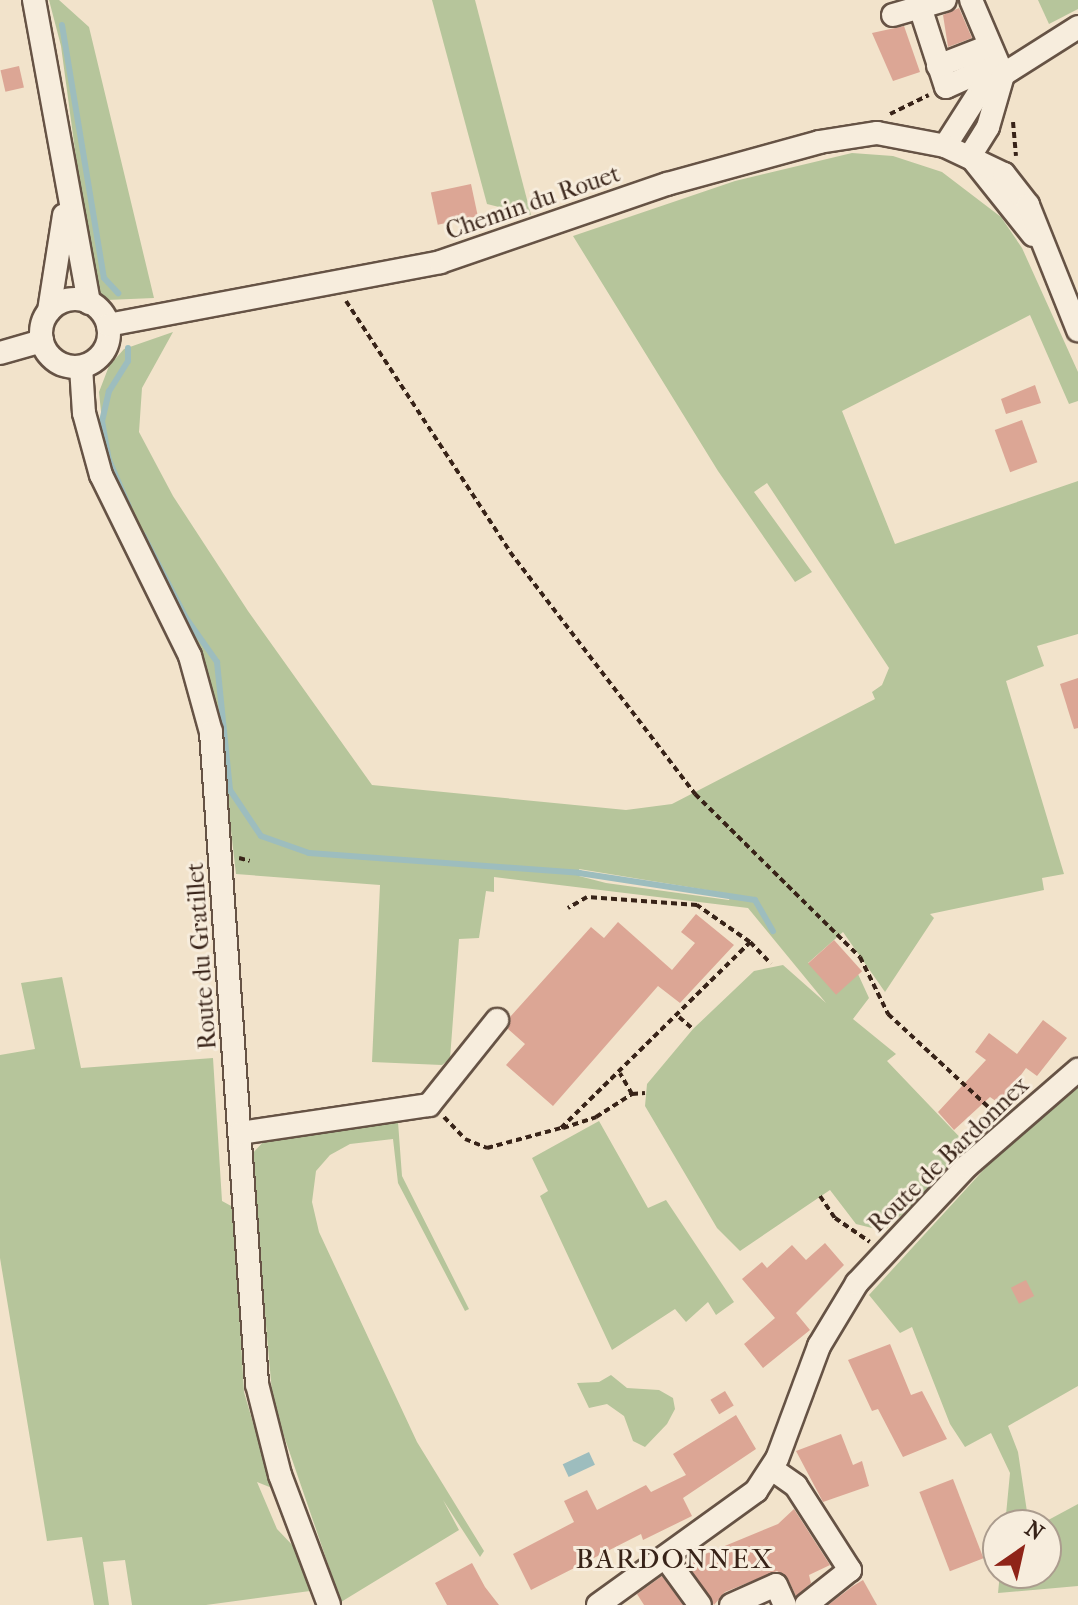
<!DOCTYPE html>
<html>
<head>
<meta charset="utf-8">
<style>
	body { margin:0 }
	#map { position:relative; width:1078px; height:1605px; overflow:hidden; background:#f2e3cb; font-family:"IM FELL French Canon",serif }
	div>[style] { position:absolute }
	[style*='--x'] { left:calc(var(--x)*1px); top:calc(var(--y)*1px); width:calc(var(--w)*1px); rotate:calc(var(--a)*1deg) }
	.green>* { inset:0; background:#b6c59b }
	.water>* { inset:0; background:#9dbdbe; transform-origin:0 0 }
	.stream>* { height:6px; margin:-3px; padding:0 3px; transform-origin:3px; border-radius:3px; background:#9dbdbe }
	.building>* { inset:0; background:#dca695; transform-origin:0 0 }
	.path>* { height:4px; margin-top:-2px; transform-origin:0; background:repeating-linear-gradient(90deg,#382318 0 6px,transparent 0 10px) }
	.roads { filter:drop-shadow(2px 0 #665345) drop-shadow(-2px 0 #665345) drop-shadow(0 2px #665345) drop-shadow(0 -2px #665345) }
	.minor>* { height:22px; margin:-11px; padding:0 11px; transform-origin:11px; border-radius:11px; background:#f7eddd }
	.minor>.ring { margin:-11px; padding:0; box-sizing:content-box; background:none; border:22px solid #f7eddd; border-radius:50% }
	span { translate:-50% -50%; white-space:nowrap; text-align:center; line-height:1.15; -webkit-text-stroke:6px #f7eddd; paint-order:stroke }
	.street-label { font-size:24px; color:#382318 }
	.quarter-label { font-size:28px; color:#382318; letter-spacing:2px }
	.north { position:absolute; left:982px; top:1509px; width:80px; height:80px; box-sizing:border-box; background:#f7eddd; border:2px solid #ab9c8e; border-radius:50%; rotate:34deg; font-size:22px; font-weight:700; line-height:32px; text-align:center; color:#382318 }
	.north::after { content:''; display:block; margin:auto; width:28px; height:36px; background:#8f2418; clip-path:polygon(50% 0,100% 100%,50% 72%,0 100%) }
</style>
</head>
<body>
<div id="map">
	<div class="green">
		<div style="clip-path:polygon(49px 0,59px 0,89px 27px,154px 298px,107px 300px,93px 284px,61px 46px)"></div>
		<div style="clip-path:polygon(432px 0,475px 0,531px 215px,487px 204px)"></div>
		<div style="clip-path:polygon(1038px 0,1078px 0,1078px 9px,1049px 24px)"></div>
		<div style="clip-path:polygon(evenodd,852px 153px,893px 156px,942px 172px,1001px 217px,1022px 248px,1078px 372px,1078px 401px,1069px 404px,1030px 315px,842px 411px,895px 544px,1078px 481px,1078px 634px,1037px 646px,1044px 666px,1006px 681px,1064px 874px,1042px 878px,1044px 890px,930px 914px,934px 918px,885px 992px,843px 932px,808px 963px,858px 974px,869px 998px,853px 1019px,896px 1054px,887px 1061px,972px 1150px,884px 1231px,856px 1224px,830px 1190px,740px 1251px,717px 1228px,645px 1106px,647px 1084px,693px 1029px,754px 971px,783px 965px,826px 1003px,748px 908px,494px 877px,494px 892px,486px 891px,479px 938px,459px 939px,450px 1059px,442px 1065px,372px 1062px,380px 885px,236px 874px,220px 735px,106px 461px,99px 392px,109px 366px,124px 349px,173px 332px,142px 388px,139px 432px,173px 496px,248px 611px,372px 785px,626px 810px,672px 804px,875px 699px,872px 692px,882px 685px,889px 668px,767px 483px,754px 492px,812px 572px,795px 582px,718px 471px,573px 236px,735px 181px,852px 153px,579px 869px,731px 894px,731px 895px,729px 900px,606px 883px,579px 876px,579px 869px)"></div>
		<div style="clip-path:polygon(62px 977px,81px 1068px,213px 1058px,222px 1201px,233px 1207px,244px 1392px,272px 1488px,257px 1482px,277px 1529px,297px 1550px,310px 1591px,206px 1605px,132px 1605px,125px 1560px,103px 1562px,109px 1605px,94px 1605px,82px 1537px,47px 1541px,0 1258px,0 1055px,35px 1049px,21px 983px)"></div>
		<div style="clip-path:polygon(1078px 1083px,1078px 1386px,1008px 1426px,1018px 1452px,1029px 1525px,1005px 1525px,1010px 1473px,991px 1433px,965px 1447px,950px 1424px,912px 1327px,900px 1333px,869px 1295px,988px 1165px)"></div>
		<div style="clip-path:polygon(599px 1121px,648px 1208px,666px 1200px,734px 1302px,716px 1315px,708px 1302px,686px 1322px,675px 1309px,612px 1350px,540px 1196px,548px 1191px,532px 1158px)"></div>
		<div style="clip-path:polygon(398px 1122px,402px 1176px,469px 1309px,465px 1311px,398px 1183px,393px 1139px,350px 1144px,330px 1155px,316px 1171px,312px 1202px,319px 1232px,417px 1442px,484px 1551px,480px 1557px,443px 1500px,459px 1530px,341px 1602px,273px 1404px,251px 1155px,265px 1140px)"></div>
		<div style="clip-path:polygon(611px 1375px,627px 1388px,659px 1390px,673px 1398px,675px 1409px,667px 1424px,645px 1447px,633px 1441px,624px 1416px,607px 1404px,589px 1408px,577px 1383px,599px 1382px)"></div>
		<div style="clip-path:polygon(1078px 1504px,1078px 1586px,998px 1593px,1000px 1573px,1046px 1573px,1046px 1525px,1039px 1525px)"></div>
	</div>
	<div class="water">
		<div style="left:589px;top:1452px;width:14px;height:29px;rotate:65deg"></div>
	</div>
	<div class="stream">
		<div style="--x:62;--y:25;--w:256;--a:80.6"></div>
		<div style="--x:104;--y:278;--w:21;--a:47"></div>
		<div style="--x:128;--y:348;--w:13;--a:90"></div>
		<div style="--x:128;--y:361;--w:36;--a:122"></div>
		<div style="--x:109;--y:391;--w:31;--a:103"></div>
		<div style="--x:102;--y:421;--w:40;--a:80"></div>
		<div style="--x:109;--y:460;--w:51;--a:66.9"></div>
		<div style="--x:143;--y:535;--w:93;--a:62.6"></div>
		<div style="--x:186;--y:618;--w:54;--a:54.8"></div>
		<div style="--x:217;--y:662;--w:129;--a:84.2"></div>
		<div style="--x:230;--y:790;--w:55;--a:56"></div>
		<div style="--x:261;--y:836;--w:51;--a:19.5"></div>
		<div style="--x:309;--y:853;--w:271;--a:4.2"></div>
		<div style="--x:579;--y:873;--w:178;--a:8.7"></div>
		<div style="--x:755;--y:900;--w:36;--a:60"></div>
	</div>
	<div class="building">
		<div style="clip-path:polygon(959px 8px,972px 38px,948px 47px,943px 15px)"></div>
		<div style="clip-path:polygon(904px 26px,920px 72px,893px 81px,872px 33px)"></div>
		<div style="left:19px;top:66px;width:22px;height:19px;rotate:77deg"></div>
		<div style="left:471px;top:184px;width:33px;height:41px;rotate:78deg"></div>
		<div style="clip-path:polygon(1035px 385px,1041px 403px,1006px 414px,1001px 399px)"></div>
		<div style="left:1022px;top:420px;width:45px;height:29px;rotate:70deg"></div>
		<div style="clip-path:polygon(1078px 678px,1078px 728px,1074px 729px,1060px 684px)"></div>
		<div style="clip-path:polygon(696px 914px,734px 945px,680px 1003px,658px 986px,553px 1106px,506px 1065px,525px 1044px,508px 1029px,510px 1017px,591px 927px,604px 938px,618px 922px,672px 970px,695px 943px,681px 932px)"></div>
		<div style="left:834px;top:940px;width:42px;height:35px;rotate:48deg"></div>
		<div style="clip-path:polygon(1043px 1020px,1067px 1038px,1037px 1076px,1026px 1068px,1000px 1104px,990px 1097px,954px 1130px,938px 1112px,986px 1060px,975px 1052px,989px 1033px,1017px 1054px)"></div>
		<div style="clip-path:polygon(825px 1243px,844px 1265px,796px 1313px,810px 1330px,763px 1368px,744px 1344px,775px 1318px,742px 1279px,762px 1262px,767px 1268px,792px 1245px,806px 1260px)"></div>
		<div style="left:1026px;top:1280px;width:18px;height:17px;rotate:63deg"></div>
		<div style="clip-path:polygon(890px 1344px,911px 1395px,922px 1391px,947px 1439px,903px 1457px,878px 1409px,872px 1411px,848px 1360px)"></div>
		<div style="left:725px;top:1391px;width:17px;height:17px;rotate:59deg"></div>
		<div style="clip-path:polygon(736px 1415px,756px 1449px,683px 1498px,692px 1516px,643px 1540px,641px 1534px,531px 1590px,513px 1554px,574px 1522px,564px 1501px,587px 1490px,597px 1510px,646px 1485px,651px 1492px,686px 1475px,673px 1454px)"></div>
		<div style="clip-path:polygon(841px 1434px,853px 1465px,862px 1461px,869px 1486px,823px 1502px,796px 1451px)"></div>
		<div style="left:953px;top:1479px;width:85px;height:36px;rotate:69deg"></div>
		<div style="clip-path:polygon(794px 1509px,830px 1565px,809px 1575px,811px 1583px,796px 1596px,788px 1579px,777px 1571px,725px 1592px,714px 1605px,686px 1562px,778px 1524px)"></div>
		<div style="clip-path:polygon(472px 1563px,485px 1587px,499px 1605px,447px 1605px,435px 1583px)"></div>
		<div style="clip-path:polygon(662px 1576px,683px 1605px,644px 1605px,637px 1594px)"></div>
		<div style="clip-path:polygon(863px 1580px,877px 1605px,828px 1605px,853px 1586px)"></div>
	</div>
	<div class="path">
		<div style="--x:890;--y:114;--w:43;--a:-26"></div>
		<div style="--x:1013;--y:122;--w:34;--a:85"></div>
		<div style="--x:346;--y:301;--w:300;--a:56.8"></div>
		<div style="--x:510;--y:552;--w:305;--a:52.6"></div>
		<div style="--x:695;--y:794;--w:232;--a:44.7"></div>
		<div style="--x:860;--y:957;--w:64;--a:63.8"></div>
		<div style="--x:888;--y:1014;--w:150;--a:42.8"></div>
		<div style="--x:239;--y:858;--w:11;--a:15"></div>
		<div style="--x:750;--y:942;--w:30;--a:46"></div>
		<div style="--x:679;--y:1017;--w:18;--a:41"></div>
		<div style="--x:632;--y:1094;--w:13;--a:-4"></div>
		<div style="--x:444;--y:1117;--w:30;--a:46"></div>
		<div style="--x:465;--y:1139;--w:24;--a:22"></div>
		<div style="--x:487;--y:1148;--w:77;--a:-15.1"></div>
		<div style="--x:561;--y:1128;--w:265;--a:-44.5"></div>
		<div style="--x:750;--y:942;--w:65;--a:-145.1"></div>
		<div style="--x:697;--y:905;--w:110;--a:-175.8"></div>
		<div style="--x:587;--y:897;--w:22;--a:150"></div>
		<div style="--x:563;--y:1128;--w:35;--a:-18"></div>
		<div style="--x:596;--y:1117;--w:43;--a:-32.6"></div>
		<div style="--x:632;--y:1094;--w:24;--a:-120"></div>
		<div style="--x:820;--y:1196;--w:27;--a:56"></div>
		<div style="--x:835;--y:1218;--w:42;--a:34.4"></div>
	</div>
	<div class="roads">
		<div class="minor">
			<div style="--x:34;--y:0;--w:308;--a:79.7"></div>
			<div style="--x:971;--y:0;--w:82;--a:66.9"></div>
			<div style="--x:920;--y:7;--w:84;--a:72"></div>
			<div style="--x:946;--y:87;--w:54;--a:-24.2"></div>
			<div style="--x:893;--y:15;--w:54;--a:-16.1"></div>
			<div style="--x:938;--y:66;--w:53;--a:-21.2"></div>
			<div style="--x:945;--y:146;--w:69;--a:-57.5"></div>
			<div style="--x:982;--y:88;--w:114;--a:-32.4"></div>
			<div style="--x:970;--y:156;--w:101;--a:51.4"></div>
			<div style="--x:970;--y:156;--w:34;--a:-58"></div>
			<div style="--x:988;--y:127;--w:54;--a:-73.9"></div>
			<div class="ring" style="left:41px;top:299px;width:46px;height:46px"></div>
			<div style="--x:49;--y:311;--w:97;--a:-81.1"></div>
			<div style="--x:108;--y:325;--w:338;--a:-10.7"></div>
			<div style="--x:440;--y:262;--w:240;--a:-19"></div>
			<div style="--x:667;--y:184;--w:158;--a:-15.4"></div>
			<div style="--x:819;--y:142;--w:59;--a:-8.8"></div>
			<div style="--x:877;--y:133;--w:69;--a:10.8"></div>
			<div style="--x:945;--y:146;--w:65;--a:25.4"></div>
			<div style="--x:1004;--y:174;--w:39;--a:52"></div>
			<div style="--x:1028;--y:205;--w:135;--a:68.2"></div>
			<div style="--x:0;--y:353;--w:44;--a:-15.9"></div>
			<div style="--x:81;--y:367;--w:46;--a:86.3"></div>
			<div style="--x:84;--y:413;--w:64;--a:74.7"></div>
			<div style="--x:101;--y:475;--w:202;--a:63.8"></div>
			<div style="--x:190;--y:656;--w:79;--a:74.6"></div>
			<div style="--x:211;--y:732;--w:654;--a:85.96"></div>
			<div style="--x:257;--y:1384;--w:94;--a:75.8"></div>
			<div style="--x:280;--y:1475;--w:139;--a:69.3"></div>
			<div style="--x:240;--y:1133;--w:191;--a:-8.4"></div>
			<div style="--x:429;--y:1105;--w:109;--a:-51.3"></div>
			<div style="--x:772;--y:1469;--w:29;--a:35"></div>
			<div style="--x:796;--y:1486;--w:100;--a:57.3"></div>
			<div style="--x:850;--y:1570;--w:56;--a:141.5"></div>
			<div style="--x:665;--y:1557;--w:59;--a:53.9"></div>
			<div style="--x:598;--y:1605;--w:195;--a:-35.8"></div>
			<div style="--x:756;--y:1491;--w:38;--a:-57"></div>
			<div style="--x:777;--y:1459;--w:121;--a:-69.6"></div>
			<div style="--x:819;--y:1346;--w:74;--a:-58.9"></div>
			<div style="--x:857;--y:1283;--w:161;--a:-46.8"></div>
			<div style="--x:967;--y:1166;--w:147;--a:-40.9"></div>
			<div style="--x:731;--y:1605;--w:49;--a:-24"></div>
			<div style="--x:776;--y:1585;--w:22;--a:66"></div>
		</div>
	</div>
	<div class="street-label">
		<span style="left:533px;top:203px;rotate:-19deg">Chemin du Rouet</span>
		<span style="left:202px;top:956px;rotate:-94deg">Route du Gratillet</span>
		<span style="left:949px;top:1155px;rotate:-44deg">Route de Bardonnex</span>
	</div>
	<div class="quarter-label">
		<span style="left:675px;top:1559px">BARDONNEX</span>
	</div>
	<div class="north">N</div>
</div>
</body>
</html>
